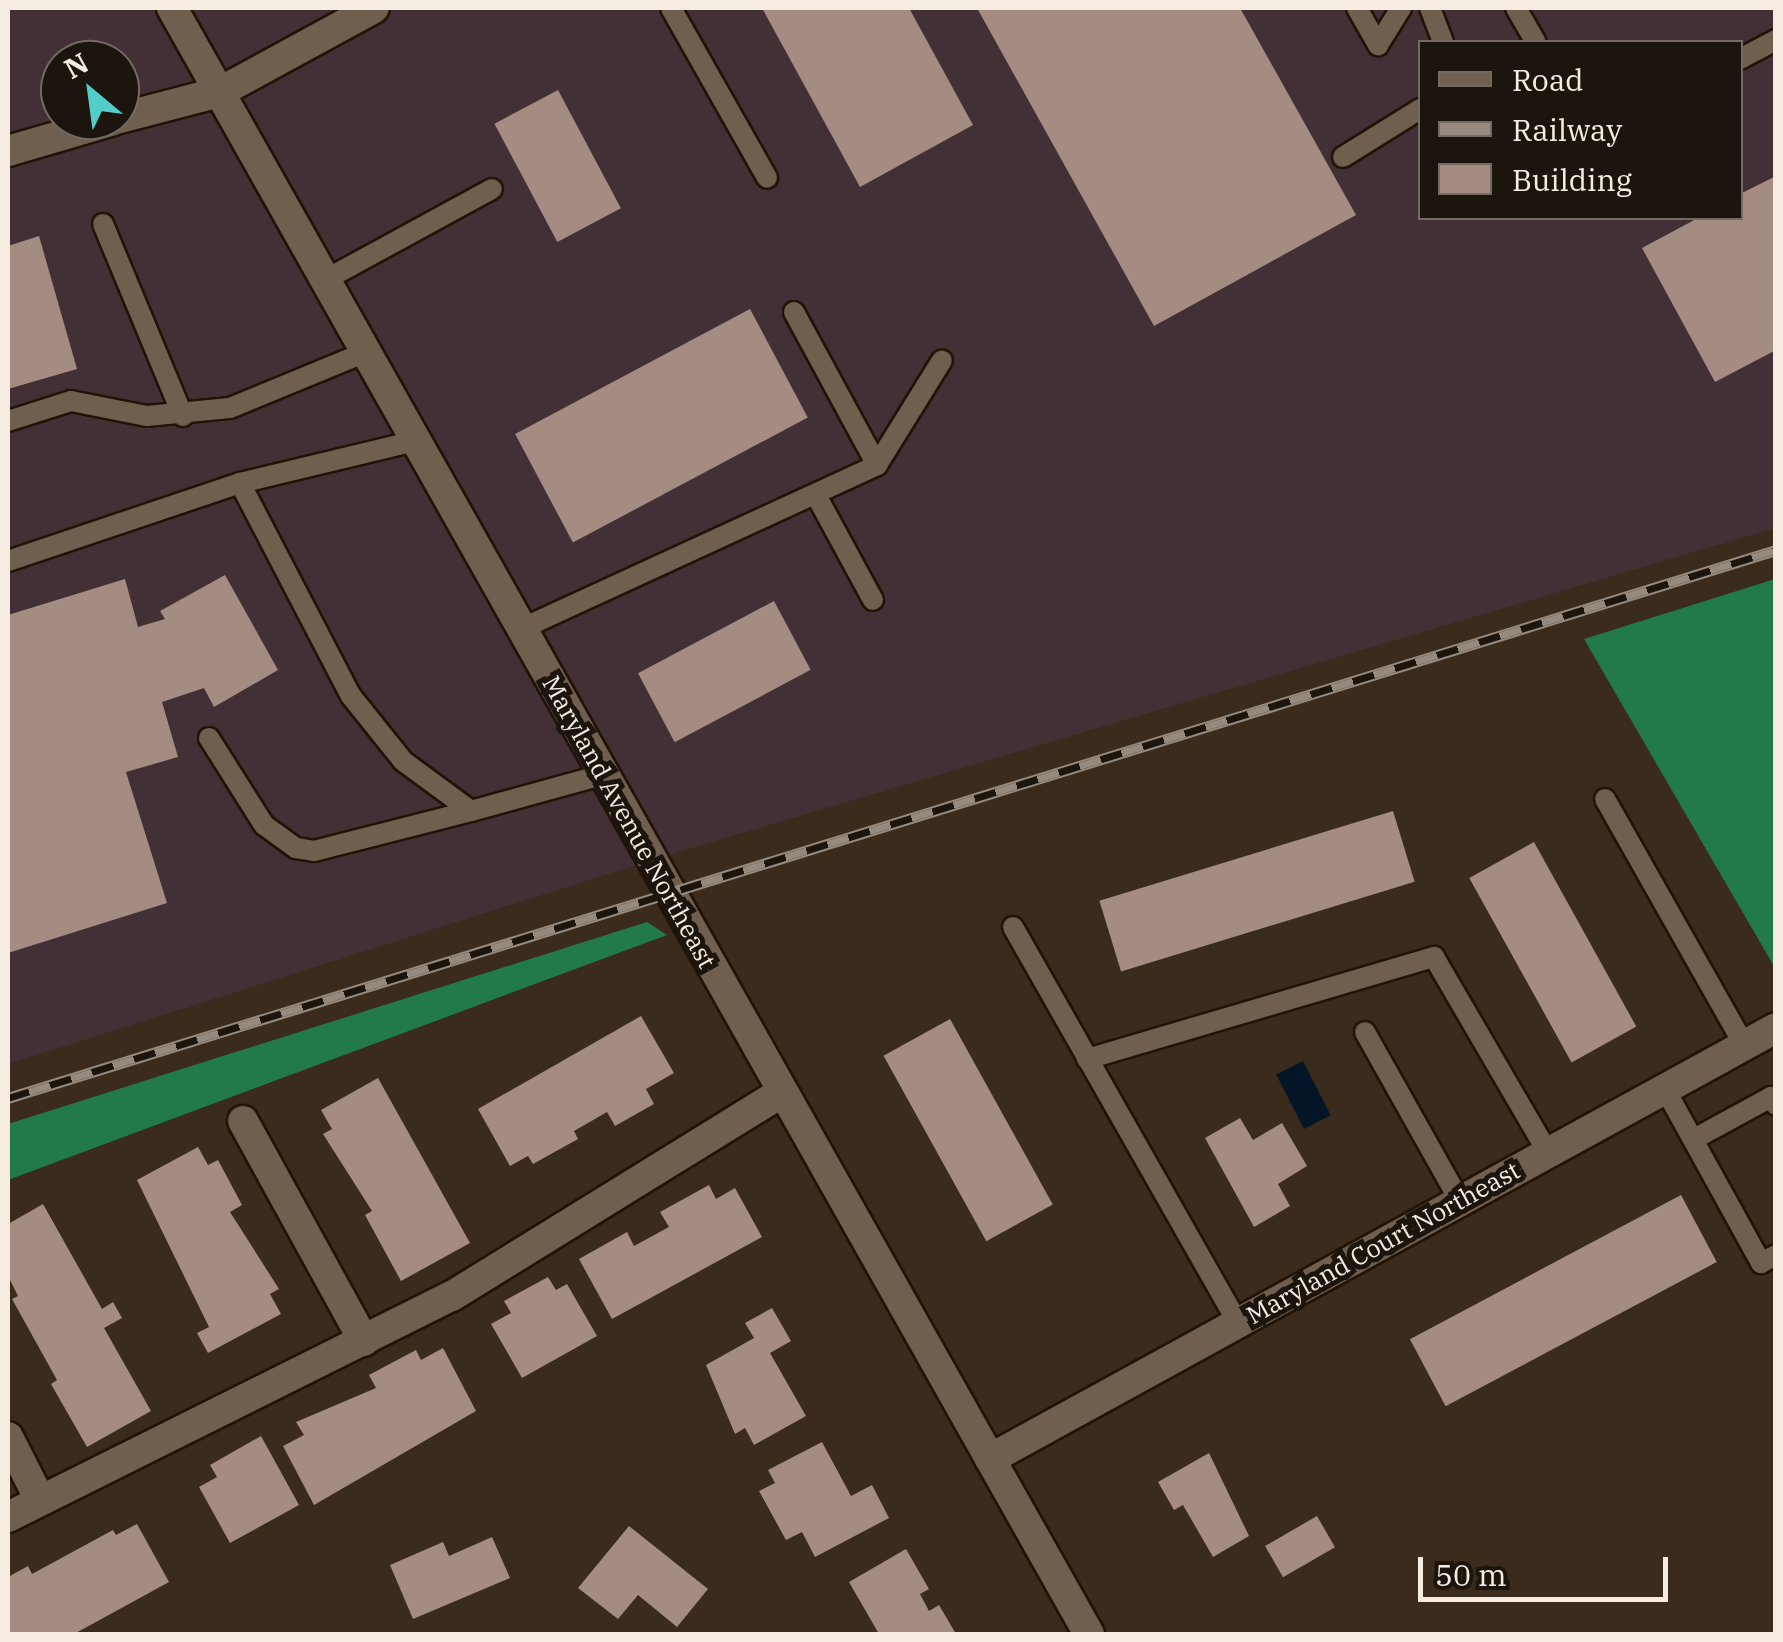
<!DOCTYPE html>
<html>
<head>
<meta charset="utf-8">
<style>
	body { margin:0 }
	#map { position:relative; width:1783px; height:1642px; overflow:hidden; background:#3a2b1c; font-family:"IBM Plex Serif",serif }
	div>[style] { position:absolute }
	[style*='--x'] { left:calc(var(--x)*1px); top:calc(var(--y)*1px); width:calc(var(--w)*1px); rotate:calc(var(--a)*1deg) }
	.industrial>* { inset:0; background:#433037 }
	.forest>* { inset:0; background:#217a47 }
	.water>* { inset:0; background:#041528; transform-origin:0 0 }
	.building>* { inset:0; background:#a58c82; transform-origin:0 0 }
	.roads { filter:drop-shadow(2px 0 #211305) drop-shadow(-2px 0 #211305) drop-shadow(0 2px #211305) drop-shadow(0 -2px #211305) }
	.service>* { height:20px; margin:-10px; padding:0 10px; transform-origin:10px; border-radius:10px; background:#705f4f }
	.minor>* { height:30px; margin:-15px; padding:0 15px; transform-origin:15px; border-radius:15px; background:#705f4f }
	.tertiary>* { height:30px; margin:-15px; padding:0 15px; transform-origin:15px; border-radius:15px; background:#705f4f }
	.rail>* { height:11px; margin-top:-5.5px; transform-origin:0; background:repeating-linear-gradient(90deg,#1c150e 0 22px,#96897d 0 44px); box-sizing:border-box; border-block:2px solid #96897d }
	span { translate:-50% -50%; white-space:nowrap; text-align:center; line-height:1.15; -webkit-text-stroke:10px #1c150e; paint-order:stroke }
	.street-label { font-size:25px; color:#f6ece2 }
	.frame { position:absolute; inset:0; border:10px solid #f6ece2; pointer-events:none }
	.legend { position:absolute; left:1418px; top:40px; width:325px; height:180px; box-sizing:border-box; background:#1c150e; border:2px solid #736b63; margin:0; padding:12px 18px; list-style:none; font-size:30px; color:#f6ece2 }
	.legend li { display:flex; align-items:center; gap:20px; height:50px }
	.legend b { width:50px; border:2px solid #736b63 }
	.north { position:absolute; left:40px; top:40px; width:100px; height:100px; box-sizing:border-box; background:#1c150e; border:2px solid #736b63; border-radius:50%; rotate:331deg; font-size:28px; font-weight:700; line-height:40px; text-align:center; color:#f6ece2 }
	.north::after { content:''; display:block; margin:auto; width:35px; height:45px; background:#53cdca; clip-path:polygon(50% 0,100% 100%,50% 72%,0 100%) }
	.scale { position:absolute; left:1418px; top:1557px; width:250px; height:45px; box-sizing:border-box; border:5px solid #f6ece2; border-top:0; padding-left:12px; font-size:30px; line-height:35px; white-space:nowrap; color:#f6ece2; -webkit-text-stroke:8px #1c150e; paint-order:stroke }
</style>
</head>
<body>
<div id="map">
	<div class="industrial">
		<div style="clip-path:polygon(evenodd,8px 8px,1775px 8px,1775px 528px,681px 851px,8px 1064px,8px 8px,1420px 42px,1740px 42px,1740px 218px,1420px 218px,1420px 42px,8px 8px,60px 60px,120px 60px,120px 120px,60px 120px,60px 60px)"></div>
	</div>
	<div class="forest">
		<div style="clip-path:polygon(1775px 579px,1776px 579px,1775px 968px,1584px 639px)"></div>
		<div style="clip-path:polygon(647px 922px,667px 935px,8px 1180px,8px 1124px)"></div>
	</div>
	<div class="water">
		<div style="left:1303px;top:1061px;width:61px;height:30px;rotate:63deg"></div>
	</div>
	<div class="building">
		<div style="clip-path:polygon(762px 8px,909px 8px,973px 125px,860px 187px)"></div>
		<div style="clip-path:polygon(977px 8px,1240px 8px,1356px 215px,1154px 326px)"></div>
		<div style="left:558px;top:90px;width:134px;height:72px;rotate:62deg"></div>
		<div style="clip-path:polygon(1776px 176px,1776px 350px,1715px 382px,1642px 248px,1698px 218px,1740px 218px,1740px 194px)"></div>
		<div style="clip-path:polygon(39px 236px,77px 369px,8px 389px,8px 246px)"></div>
		<div style="left:750px;top:309px;width:123px;height:266px;rotate:62deg"></div>
		<div style="clip-path:polygon(225px 575px,278px 670px,214px 707px,204px 688px,162px 702px,178px 757px,126px 772px,167px 903px,8px 953px,8px 615px,125px 579px,138px 627px,165px 619px,160px 611px)"></div>
		<div style="left:774px;top:601px;width:78px;height:154px;rotate:62deg"></div>
		<div style="left:1393px;top:811px;width:74px;height:307px;rotate:73deg"></div>
		<div style="left:1534px;top:842px;width:211px;height:74px;rotate:61deg"></div>
		<div style="clip-path:polygon(641px 1016px,674px 1073px,646px 1089px,654px 1104px,615px 1126px,607px 1112px,574px 1131px,578px 1139px,533px 1164px,528px 1156px,510px 1166px,478px 1109px)"></div>
		<div style="left:950px;top:1019px;width:212px;height:76px;rotate:61deg"></div>
		<div style="clip-path:polygon(378px 1078px,470px 1243px,401px 1281px,365px 1215px,372px 1211px,323px 1134px,332px 1129px,321px 1110px)"></div>
		<div style="clip-path:polygon(1240px 1118px,1253px 1140px,1282px 1123px,1307px 1166px,1278px 1184px,1290px 1206px,1254px 1227px,1205px 1138px)"></div>
		<div style="clip-path:polygon(198px 1147px,208px 1165px,218px 1160px,242px 1205px,230px 1212px,279px 1289px,270px 1294px,281px 1314px,208px 1353px,197px 1333px,209px 1327px,137px 1180px)"></div>
		<div style="clip-path:polygon(709px 1185px,716px 1199px,735px 1188px,762px 1237px,612px 1319px,579px 1259px,627px 1232px,634px 1246px,669px 1227px,660px 1212px)"></div>
		<div style="left:1681px;top:1195px;width:76px;height:307px;rotate:62deg"></div>
		<div style="clip-path:polygon(43px 1204px,102px 1309px,113px 1302px,122px 1318px,104px 1328px,151px 1411px,87px 1447px,51px 1384px,57px 1380px,12px 1299px,18px 1296px,8px 1276px,8px 1224px)"></div>
		<div style="clip-path:polygon(548px 1277px,556px 1290px,567px 1284px,597px 1336px,522px 1378px,491px 1324px,511px 1313px,504px 1301px)"></div>
		<div style="clip-path:polygon(772px 1308px,791px 1341px,770px 1353px,806px 1416px,754px 1445px,745px 1428px,735px 1434px,706px 1365px,754px 1338px,745px 1323px)"></div>
		<div style="clip-path:polygon(443px 1348px,476px 1411px,314px 1505px,283px 1446px,304px 1435px,296px 1422px,376px 1388px,369px 1375px,416px 1350px,421px 1360px)"></div>
		<div style="clip-path:polygon(261px 1436px,299px 1505px,230px 1543px,199px 1487px,217px 1477px,210px 1465px)"></div>
		<div style="clip-path:polygon(822px 1442px,851px 1496px,872px 1485px,889px 1518px,815px 1557px,802px 1532px,786px 1540px,759px 1491px,775px 1483px,768px 1470px)"></div>
		<div style="clip-path:polygon(1209px 1453px,1249px 1536px,1213px 1557px,1183px 1505px,1174px 1510px,1158px 1482px)"></div>
		<div style="left:1317px;top:1516px;width:36px;height:60px;rotate:60deg"></div>
		<div style="clip-path:polygon(137px 1524px,169px 1582px,74px 1634px,8px 1634px,8px 1577px,28px 1566px,32px 1574px,113px 1530px,116px 1535px)"></div>
		<div style="clip-path:polygon(629px 1526px,708px 1589px,677px 1627px,638px 1595px,618px 1619px,578px 1588px)"></div>
		<div style="clip-path:polygon(492px 1537px,510px 1578px,413px 1619px,390px 1565px,443px 1542px,449px 1556px)"></div>
		<div style="clip-path:polygon(906px 1549px,929px 1589px,920px 1594px,929px 1611px,939px 1605px,956px 1634px,879px 1634px,849px 1582px)"></div>
	</div>
	<div class="roads">
		<div class="service">
			<div style="--x:671;--y:8;--w:195;--a:60.5"></div>
			<div style="--x:1357;--y:8;--w:43;--a:60.4"></div>
			<div style="--x:1378;--y:45;--w:44;--a:-58.1"></div>
			<div style="--x:1430;--y:8;--w:36;--a:69"></div>
			<div style="--x:1516;--y:8;--w:39;--a:60"></div>
			<div style="--x:1740;--y:59;--w:41;--a:-27.8"></div>
			<div style="--x:1343;--y:157;--w:91;--a:-31.9"></div>
			<div style="--x:103;--y:224;--w:208;--a:67.4"></div>
			<div style="--x:325;--y:280;--w:190;--a:-28.6"></div>
			<div style="--x:794;--y:312;--w:174;--a:61.5"></div>
			<div style="--x:8;--y:421;--w:66;--a:-17.6"></div>
			<div style="--x:71;--y:401;--w:77;--a:11.2"></div>
			<div style="--x:147;--y:416;--w:83;--a:-5.5"></div>
			<div style="--x:230;--y:408;--w:147;--a:-22.4"></div>
			<div style="--x:415;--y:441;--w:180;--a:166.5"></div>
			<div style="--x:240;--y:483;--w:240;--a:62.5"></div>
			<div style="--x:351;--y:696;--w:83;--a:51.3"></div>
			<div style="--x:403;--y:761;--w:84;--a:36.3"></div>
			<div style="--x:471;--y:811;--w:136;--a:-15.4"></div>
			<div style="--x:817;--y:497;--w:117;--a:61.5"></div>
			<div style="--x:8;--y:561;--w:245;--a:-18.6"></div>
			<div style="--x:521;--y:629;--w:392;--a:-24.7"></div>
			<div style="--x:877;--y:465;--w:123;--a:-58.2"></div>
			<div style="--x:209;--y:738;--w:103;--a:57.7"></div>
			<div style="--x:264;--y:825;--w:39;--a:36"></div>
			<div style="--x:296;--y:848;--w:18;--a:9"></div>
			<div style="--x:314;--y:851;--w:162;--a:-14.3"></div>
			<div style="--x:1605;--y:799;--w:283;--a:60.5"></div>
			<div style="--x:1013;--y:927;--w:455;--a:60.4"></div>
			<div style="--x:1365;--y:1032;--w:194;--a:60.7"></div>
			<div style="--x:1087;--y:1059;--w:362;--a:-16.4"></div>
			<div style="--x:1434;--y:957;--w:227;--a:59.8"></div>
			<div style="--x:1665;--y:1089;--w:199;--a:61.1"></div>
			<div style="--x:1761;--y:1263;--w:17;--a:-28"></div>
			<div style="--x:1694;--y:1139;--w:88;--a:-28.6"></div>
			<div style="--x:1771;--y:1097;--w:9;--a:58"></div>
		</div>
		<div class="minor">
			<div style="--x:243;--y:1121;--w:251;--a:61.2"></div>
			<div style="--x:8;--y:1437;--w:71;--a:63.1"></div>
			<div style="--x:990;--y:1459;--w:896;--a:-28.74"></div>
			<div style="--x:8;--y:1517;--w:496;--a:-26.5"></div>
			<div style="--x:452;--y:1296;--w:388;--a:-31.7"></div>
		</div>
		<div class="tertiary">
			<div style="--x:172;--y:8;--w:1867;--a:60.58"></div>
			<div style="--x:120;--y:118;--w:103;--a:-14.6"></div>
			<div style="--x:220;--y:92;--w:175;--a:-28.6"></div>
			<div style="--x:8;--y:151;--w:110;--a:-16.3"></div>
		</div>
	</div>
	<div class="rail">
		<div style="--x:8;--y:1098;--w:1851;--a:-17.22"></div>
	</div>
	<div class="street-label">
		<span style="left:629px;top:822px;rotate:61deg">Maryland Avenue Northeast</span>
		<span style="left:1383px;top:1243px;rotate:-29deg">Maryland Court Northeast</span>
	</div>
	<div class="frame"></div>
	<ul class="legend">
	<li><b style="height:12px;background:#705f4f"></b>Road</li>
	<li><b style="height:12px;background:#96897d"></b>Railway</li>
	<li><b style="height:28px;background:#a58c82"></b>Building</li>
	</ul>
	<div class="north">N</div>
	<div class="scale">50 m</div>
</div>
</body>
</html>
